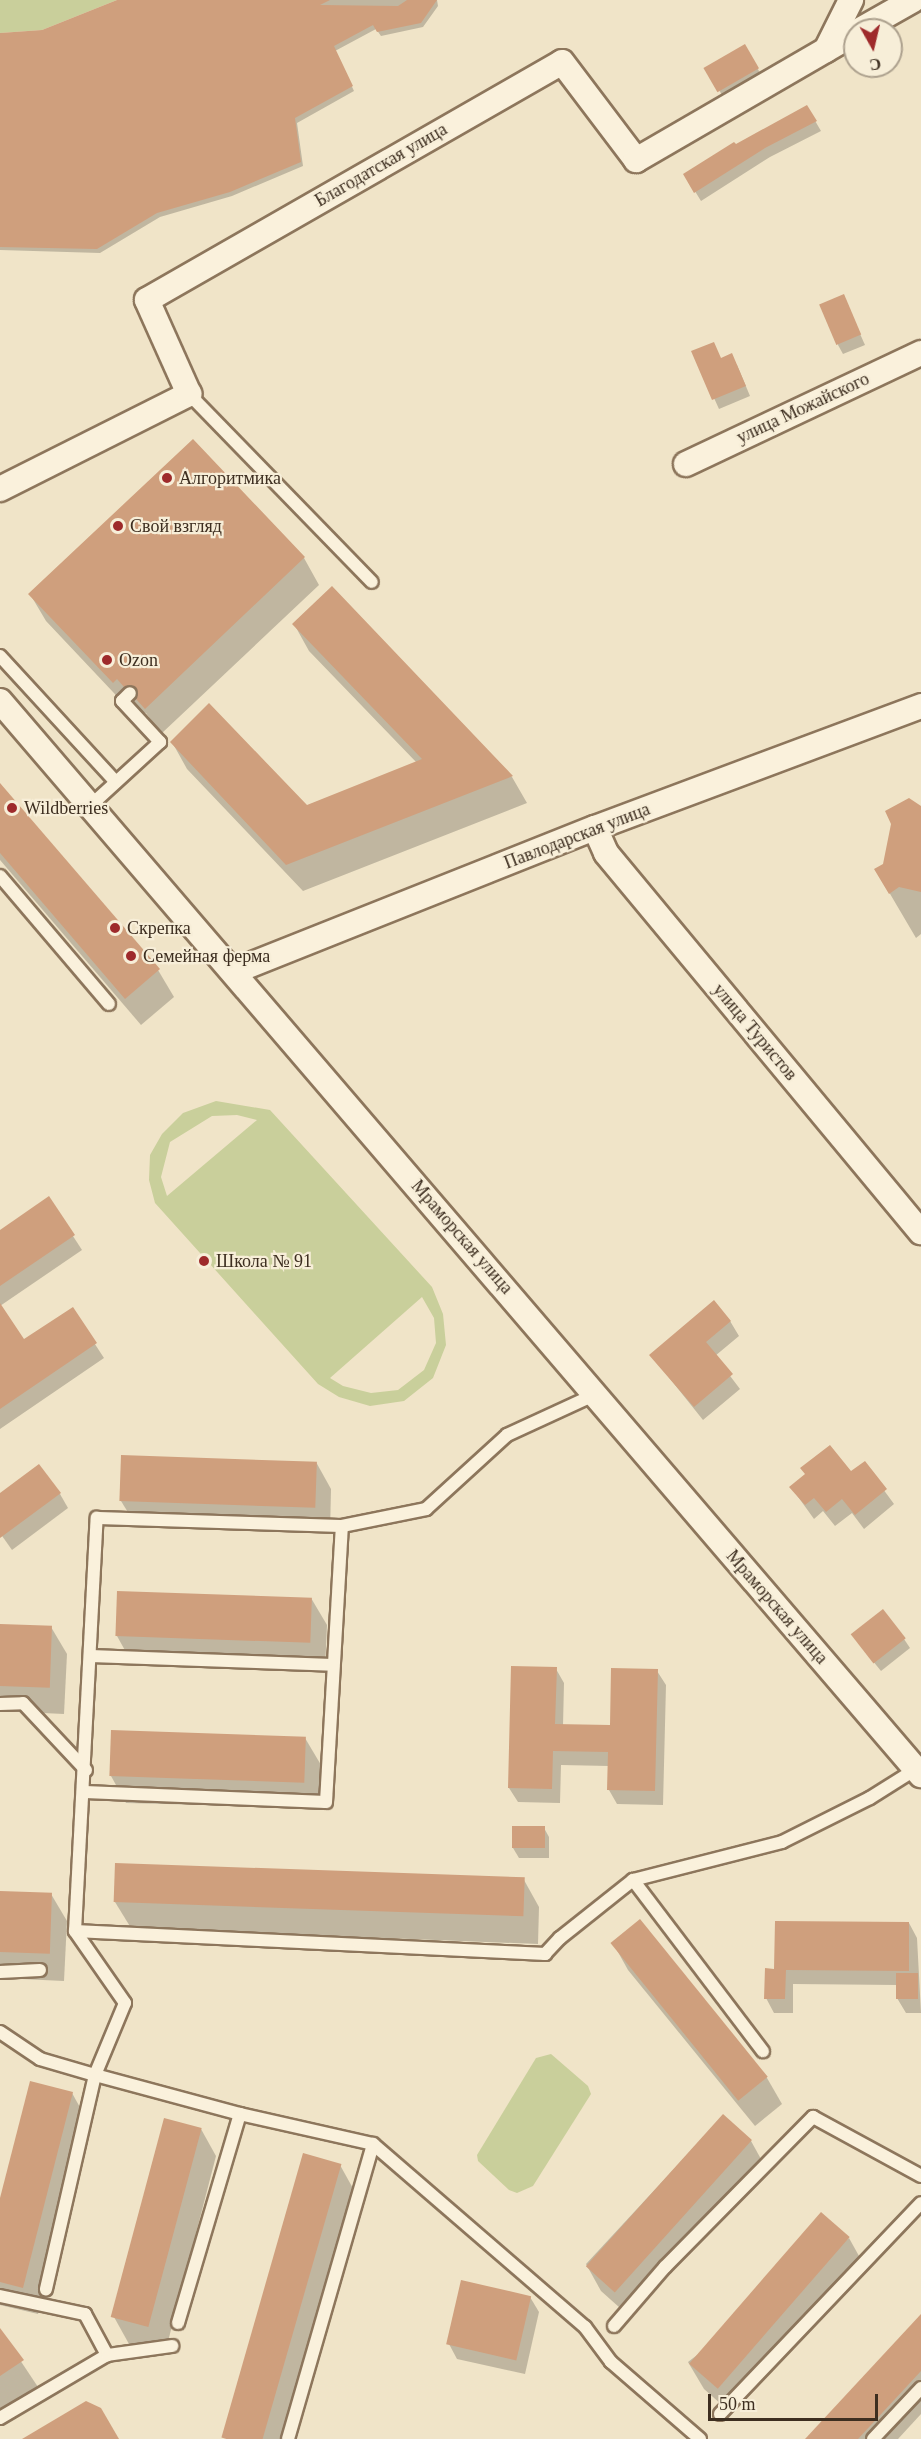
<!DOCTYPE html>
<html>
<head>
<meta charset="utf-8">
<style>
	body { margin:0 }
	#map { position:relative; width:921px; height:2439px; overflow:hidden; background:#f0e4c8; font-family:"Times New Roman",serif }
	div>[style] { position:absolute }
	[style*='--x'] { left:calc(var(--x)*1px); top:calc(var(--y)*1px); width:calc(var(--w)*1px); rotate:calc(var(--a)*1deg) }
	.green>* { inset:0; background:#c9cf9b }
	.shadow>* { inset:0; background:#0003; transform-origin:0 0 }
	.building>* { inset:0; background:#cf9f7d; transform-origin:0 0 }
	.roads { filter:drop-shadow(2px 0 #8d765c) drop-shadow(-2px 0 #8d765c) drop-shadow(0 2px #8d765c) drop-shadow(0 -2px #8d765c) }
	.lane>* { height:12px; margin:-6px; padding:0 6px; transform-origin:6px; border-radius:6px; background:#faf1dc }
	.street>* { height:24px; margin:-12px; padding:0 12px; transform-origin:12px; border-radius:12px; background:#faf1dc }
	.dots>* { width:16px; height:16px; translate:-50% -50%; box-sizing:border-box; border:3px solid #f7eed8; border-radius:50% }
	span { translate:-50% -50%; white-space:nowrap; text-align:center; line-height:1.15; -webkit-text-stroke:4.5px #f7eed8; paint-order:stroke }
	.street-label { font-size:18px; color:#3d2e20 }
	.poi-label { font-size:18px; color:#3d2e20 }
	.left { translate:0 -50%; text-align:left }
	.north { position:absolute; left:843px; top:18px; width:60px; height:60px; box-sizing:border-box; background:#f7eed8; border:2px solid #ada18e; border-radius:50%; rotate:172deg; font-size:16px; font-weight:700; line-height:24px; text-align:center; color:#3d2e20 }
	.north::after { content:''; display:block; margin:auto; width:21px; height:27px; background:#9e2a2b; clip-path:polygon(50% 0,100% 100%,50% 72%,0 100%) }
	.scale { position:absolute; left:708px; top:2394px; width:170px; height:27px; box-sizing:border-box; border:3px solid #3d2e20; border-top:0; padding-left:8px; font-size:18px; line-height:21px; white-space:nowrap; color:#3d2e20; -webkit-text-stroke:4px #f7eed8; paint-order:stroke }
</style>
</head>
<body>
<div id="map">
	<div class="green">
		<div style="clip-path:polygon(0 0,117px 0,42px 30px,0 33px)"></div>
		<div style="clip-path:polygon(evenodd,216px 1101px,270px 1110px,432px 1287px,443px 1314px,446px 1345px,433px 1378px,404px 1401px,370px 1406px,339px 1397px,318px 1384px,155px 1203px,149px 1180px,150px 1155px,162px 1134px,183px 1113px,216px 1101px,237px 1115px,257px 1120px,167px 1196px,161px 1177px,170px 1142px,212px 1116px,237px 1115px,216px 1101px,422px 1297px,434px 1318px,436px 1343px,424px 1370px,398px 1390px,371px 1393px,343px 1386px,330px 1378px,422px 1297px)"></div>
		<div style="clip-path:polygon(551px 2054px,588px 2086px,591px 2094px,533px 2186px,517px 2193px,509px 2190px,478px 2161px,477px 2155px,536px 2058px)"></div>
	</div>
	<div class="shadow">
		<div style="clip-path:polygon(121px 0,437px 0,438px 6px,423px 27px,381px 36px,376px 29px,335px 51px,354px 91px,297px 123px,303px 166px,232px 196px,160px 217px,100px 253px,0 250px,0 35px,42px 32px)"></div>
		<div style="left:744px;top:46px;width:37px;height:44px;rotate:59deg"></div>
		<div style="clip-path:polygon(807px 107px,821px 131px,770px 157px,701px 201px,685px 175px)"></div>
		<div style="clip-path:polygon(843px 296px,865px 345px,843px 354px,838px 345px)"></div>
		<div style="clip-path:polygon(693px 352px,737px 365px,750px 396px,719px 409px)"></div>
		<div style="clip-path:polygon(193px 441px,304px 558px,319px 585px,161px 734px,146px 713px,129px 709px,46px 621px,30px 594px)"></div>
		<div style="clip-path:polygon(332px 588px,512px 777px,527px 803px,303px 891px,187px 769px,172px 742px,306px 806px,417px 763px,309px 651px,294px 624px)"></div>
		<div style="clip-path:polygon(0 785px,158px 970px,174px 997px,141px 1025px,0 860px)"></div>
		<div style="clip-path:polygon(921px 808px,921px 934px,916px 938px,876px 870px,884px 864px)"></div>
		<div style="clip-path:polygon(49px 1199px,82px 1250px,0 1306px,0 1231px)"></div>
		<div style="clip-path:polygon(0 1306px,24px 1341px,72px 1309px,104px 1358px,0 1429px)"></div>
		<div style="clip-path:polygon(730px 1321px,739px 1336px,715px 1356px,740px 1389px,703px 1420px,651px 1355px)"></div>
		<div style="clip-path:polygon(316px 1462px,331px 1489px,330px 1533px,137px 1527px,121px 1501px)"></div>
		<div style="clip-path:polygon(864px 1463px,894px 1504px,864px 1529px,852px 1513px,835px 1526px,823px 1511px,814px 1519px,791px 1487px,851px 1474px)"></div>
		<div style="clip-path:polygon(60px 1494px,68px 1508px,12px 1550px,0 1533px,0 1495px)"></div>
		<div style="clip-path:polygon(311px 1598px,327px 1625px,325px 1669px,132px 1663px,117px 1636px)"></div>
		<div style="clip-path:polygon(0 1625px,51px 1627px,67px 1654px,64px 1714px,0 1711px)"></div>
		<div style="clip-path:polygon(904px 1639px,910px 1648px,881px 1671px,859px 1644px)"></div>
		<div style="clip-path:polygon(556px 1669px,564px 1683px,563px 1726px,611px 1727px,657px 1671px,666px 1685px,663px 1805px,617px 1804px,609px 1790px,609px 1766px,561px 1765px,560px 1803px,518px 1802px,509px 1788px)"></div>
		<div style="clip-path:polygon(305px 1738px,321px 1765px,319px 1808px,126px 1803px,111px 1776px)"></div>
		<div style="clip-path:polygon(513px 1827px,544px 1828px,549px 1837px,549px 1858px,519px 1858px,513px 1848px)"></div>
		<div style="clip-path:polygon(524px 1880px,539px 1907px,538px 1944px,131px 1928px,115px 1902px)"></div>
		<div style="clip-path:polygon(0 1892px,51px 1894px,67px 1921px,64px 1981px,0 1978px)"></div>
		<div style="clip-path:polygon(909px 1923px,917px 1938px,921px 2013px,906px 2013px,897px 1998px,898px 1985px,793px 1984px,793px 2013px,774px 2013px,766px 1998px,776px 1970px)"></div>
		<div style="clip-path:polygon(613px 1943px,767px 2078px,782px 2104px,755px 2126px,628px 1970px)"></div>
		<div style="clip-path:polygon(72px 2093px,87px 2120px,38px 2314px,0 2305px,0 2204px)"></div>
		<div style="clip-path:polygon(723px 2116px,751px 2141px,766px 2168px,629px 2316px,601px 2291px,586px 2264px)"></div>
		<div style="clip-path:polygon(201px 2129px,216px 2156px,165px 2353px,129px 2344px,114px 2317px)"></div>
		<div style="clip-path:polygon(340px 2165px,355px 2192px,289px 2439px,228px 2439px)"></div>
		<div style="clip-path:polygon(849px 2238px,864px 2265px,731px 2413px,704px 2389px,688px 2362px)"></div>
		<div style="clip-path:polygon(530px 2297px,539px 2312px,525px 2374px,457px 2359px,449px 2344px)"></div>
		<div style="clip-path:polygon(921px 2317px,921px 2414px,898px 2439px,807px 2439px)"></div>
		<div style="clip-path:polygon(0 2330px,42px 2393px,0 2416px)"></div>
	</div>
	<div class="building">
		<div style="clip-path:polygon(117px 0,330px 0,320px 5px,398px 6px,407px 0,437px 0,421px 23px,377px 32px,373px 25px,334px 46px,353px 86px,295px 118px,301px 162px,230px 192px,157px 213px,97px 249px,0 247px,0 33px,42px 30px)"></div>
		<div style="left:745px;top:44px;width:28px;height:48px;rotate:60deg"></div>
		<div style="clip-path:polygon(807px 105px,817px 121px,765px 148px,694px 193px,683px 174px,734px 142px,736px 144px)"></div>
		<div style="left:844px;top:294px;width:44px;height:27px;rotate:67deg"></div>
		<div style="clip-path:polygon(714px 342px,721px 358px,732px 353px,746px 386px,712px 400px,691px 351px)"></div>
		<div style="clip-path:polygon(193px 439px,305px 557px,145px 709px,136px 699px,135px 687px,124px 687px,117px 679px,113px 683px,28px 594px)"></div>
		<div style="clip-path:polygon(332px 586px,513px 776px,286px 865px,170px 742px,209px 703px,307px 805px,422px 759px,292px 624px)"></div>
		<div style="clip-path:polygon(0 783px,160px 969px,125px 999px,0 853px)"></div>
		<div style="clip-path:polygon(909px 798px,921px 806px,921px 892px,899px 887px,889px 894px,874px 869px,883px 864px,891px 824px,885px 811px)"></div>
		<div style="clip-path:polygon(49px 1196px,75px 1235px,0 1286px,0 1230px)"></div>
		<div style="clip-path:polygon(714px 1300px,731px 1321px,706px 1342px,733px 1374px,694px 1407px,649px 1355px)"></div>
		<div style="clip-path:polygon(0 1303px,24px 1339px,73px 1307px,97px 1343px,0 1409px)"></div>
		<div style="clip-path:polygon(830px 1445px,851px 1471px,865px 1461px,887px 1489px,855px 1515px,842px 1499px,826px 1512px,814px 1498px,805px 1505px,789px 1487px,805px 1474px,800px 1468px)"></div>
		<div style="left:121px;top:1455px;width:196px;height:46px;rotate:2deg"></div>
		<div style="clip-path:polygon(39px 1464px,61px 1493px,0 1538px,0 1493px)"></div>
		<div style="left:117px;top:1591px;width:195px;height:45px;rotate:2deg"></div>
		<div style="left:883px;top:1609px;width:37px;height:41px;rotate:52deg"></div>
		<div style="left:0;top:1624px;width:52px;height:62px;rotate:2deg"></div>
		<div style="clip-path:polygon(511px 1666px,557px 1667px,555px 1724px,610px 1725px,611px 1668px,658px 1669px,655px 1791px,607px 1790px,608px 1752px,553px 1751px,552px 1789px,508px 1788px)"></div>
		<div style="left:111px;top:1730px;width:195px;height:46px;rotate:2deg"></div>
		<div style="left:512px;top:1826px;width:33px;height:22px"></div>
		<div style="left:115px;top:1863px;width:410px;height:39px;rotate:2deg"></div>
		<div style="left:0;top:1891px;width:52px;height:61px;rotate:2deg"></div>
		<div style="left:640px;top:1919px;width:203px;height:38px;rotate:51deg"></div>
		<div style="clip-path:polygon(775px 1921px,909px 1922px,909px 1971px,786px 1970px,785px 1999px,764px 1999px,765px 1968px,774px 1969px)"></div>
		<div style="left:896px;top:1973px;width:22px;height:26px"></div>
		<div style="clip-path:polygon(30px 2081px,73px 2092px,23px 2288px,0 2282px,0 2198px)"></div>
		<div style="left:723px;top:2114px;width:39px;height:205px;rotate:42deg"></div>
		<div style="left:164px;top:2118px;width:39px;height:206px;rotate:15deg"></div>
		<div style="left:303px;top:2153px;width:40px;height:296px;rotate:16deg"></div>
		<div style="left:821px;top:2212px;width:38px;height:201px;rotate:41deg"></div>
		<div style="left:461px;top:2280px;width:72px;height:66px;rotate:13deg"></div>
		<div style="clip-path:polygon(921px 2314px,921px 2371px,858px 2439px,805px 2439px)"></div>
		<div style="clip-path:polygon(0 2328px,24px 2360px,0 2376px)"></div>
		<div style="clip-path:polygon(86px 2401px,101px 2408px,119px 2439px,22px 2439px)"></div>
	</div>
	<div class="roads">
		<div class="lane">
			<div style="--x:189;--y:394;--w:262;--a:45.8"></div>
			<div style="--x:0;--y:656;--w:171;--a:47.4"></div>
			<div style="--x:90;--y:806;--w:95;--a:-42.4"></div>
			<div style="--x:160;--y:742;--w:56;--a:-132.8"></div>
			<div style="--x:122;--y:701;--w:11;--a:-45"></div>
			<div style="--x:0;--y:876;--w:168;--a:49.6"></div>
			<div style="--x:90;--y:1656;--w:243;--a:2.1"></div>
			<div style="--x:0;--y:1704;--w:23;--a:-2"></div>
			<div style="--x:23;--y:1703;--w:92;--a:46.8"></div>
			<div style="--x:85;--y:1792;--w:241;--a:2.4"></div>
			<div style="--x:326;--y:1802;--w:276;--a:-86.7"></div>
			<div style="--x:342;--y:1526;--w:86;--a:-11.4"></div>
			<div style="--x:426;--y:1509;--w:110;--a:-42.4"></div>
			<div style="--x:507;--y:1435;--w:98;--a:-24.7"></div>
			<div style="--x:633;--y:1880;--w:215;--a:52.8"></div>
			<div style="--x:75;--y:1931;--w:414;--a:-87"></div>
			<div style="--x:97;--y:1518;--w:245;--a:1.9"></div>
			<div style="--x:0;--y:1972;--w:40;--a:-2.9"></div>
			<div style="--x:0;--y:2032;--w:48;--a:34"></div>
			<div style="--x:40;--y:2059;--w:57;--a:16.2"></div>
			<div style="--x:95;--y:2075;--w:220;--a:102.9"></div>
			<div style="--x:0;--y:2296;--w:87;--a:12"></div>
			<div style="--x:85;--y:2314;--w:47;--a:61.8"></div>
			<div style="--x:178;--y:2323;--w:218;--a:-73.5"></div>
			<div style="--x:614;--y:2326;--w:78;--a:-49.2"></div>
			<div style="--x:665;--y:2267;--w:211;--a:-45.4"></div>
			<div style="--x:813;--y:2117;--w:123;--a:28.6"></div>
			<div style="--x:720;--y:2414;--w:291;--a:-46.4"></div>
			<div style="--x:0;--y:2418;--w:124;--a:-30.5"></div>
			<div style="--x:107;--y:2355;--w:66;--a:-7.9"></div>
			<div style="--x:288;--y:2439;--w:307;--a:-73.9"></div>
			<div style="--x:700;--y:2439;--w:118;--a:-139.1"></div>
			<div style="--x:611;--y:2362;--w:44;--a:-126.6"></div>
			<div style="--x:585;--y:2327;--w:280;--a:-139.2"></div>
			<div style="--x:373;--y:2144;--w:136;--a:-167.3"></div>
			<div style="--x:240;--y:2114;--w:150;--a:-164.9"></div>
			<div style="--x:95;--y:2075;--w:78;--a:-67.4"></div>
			<div style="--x:125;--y:2003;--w:88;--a:-124.8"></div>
			<div style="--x:75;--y:1931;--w:471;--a:2.8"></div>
			<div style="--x:545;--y:1954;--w:22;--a:-47"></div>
			<div style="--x:560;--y:1938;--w:93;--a:-38.5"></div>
			<div style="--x:633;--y:1880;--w:154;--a:-14.3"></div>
			<div style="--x:782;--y:1842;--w:98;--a:-26.6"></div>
			<div style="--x:870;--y:1798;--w:54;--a:-32.2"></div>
			<div style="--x:873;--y:2439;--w:70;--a:-46.7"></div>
		</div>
		<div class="street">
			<div style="--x:860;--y:30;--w:61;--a:-29.5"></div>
			<div style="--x:826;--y:50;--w:56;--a:-63.4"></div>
			<div style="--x:686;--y:464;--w:260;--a:-25.3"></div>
			<div style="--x:0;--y:489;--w:212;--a:-26.7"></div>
			<div style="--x:189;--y:394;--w:103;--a:-114.1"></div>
			<div style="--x:147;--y:300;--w:478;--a:-29.8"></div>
			<div style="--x:562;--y:62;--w:123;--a:52.9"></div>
			<div style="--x:636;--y:160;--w:253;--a:-30.1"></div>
			<div style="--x:0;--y:701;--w:1415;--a:49.39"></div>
			<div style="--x:595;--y:828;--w:27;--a:66"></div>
			<div style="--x:606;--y:853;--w:493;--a:50.3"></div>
			<div style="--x:235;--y:971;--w:387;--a:-21.7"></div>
			<div style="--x:595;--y:828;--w:348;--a:-20.5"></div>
		</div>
	</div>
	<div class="dots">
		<div style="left:167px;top:478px;background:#9e2a2b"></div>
		<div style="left:118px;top:526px;background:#9e2a2b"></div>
		<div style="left:107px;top:660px;background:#9e2a2b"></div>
		<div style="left:12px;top:808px;background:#9e2a2b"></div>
		<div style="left:115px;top:928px;background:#9e2a2b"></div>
		<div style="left:131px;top:956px;background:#9e2a2b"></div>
		<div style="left:204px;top:1261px;background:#9e2a2b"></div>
	</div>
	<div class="street-label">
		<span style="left:381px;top:165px;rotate:-30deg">Благодатская улица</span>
		<span style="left:803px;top:408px;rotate:-25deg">улица Можайского</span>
		<span style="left:577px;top:836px;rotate:-21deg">Павлодарская улица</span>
		<span style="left:755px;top:1032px;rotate:50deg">улица Туристов</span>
		<span style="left:462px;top:1237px;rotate:49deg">Мраморская улица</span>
		<span style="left:777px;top:1607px;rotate:49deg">Мраморская улица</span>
	</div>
	<div class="poi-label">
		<span class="left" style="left:179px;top:478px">Алгоритмика</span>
		<span class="left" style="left:130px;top:526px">Свой взгляд</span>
		<span class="left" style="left:119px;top:660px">Ozon</span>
		<span class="left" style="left:24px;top:808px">Wildberries</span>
		<span class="left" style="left:127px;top:928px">Скрепка</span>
		<span class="left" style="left:143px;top:956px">Семейная ферма</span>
		<span class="left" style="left:216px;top:1261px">Школа № 91</span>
	</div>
	<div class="north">С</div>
	<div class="scale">50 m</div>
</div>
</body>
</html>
